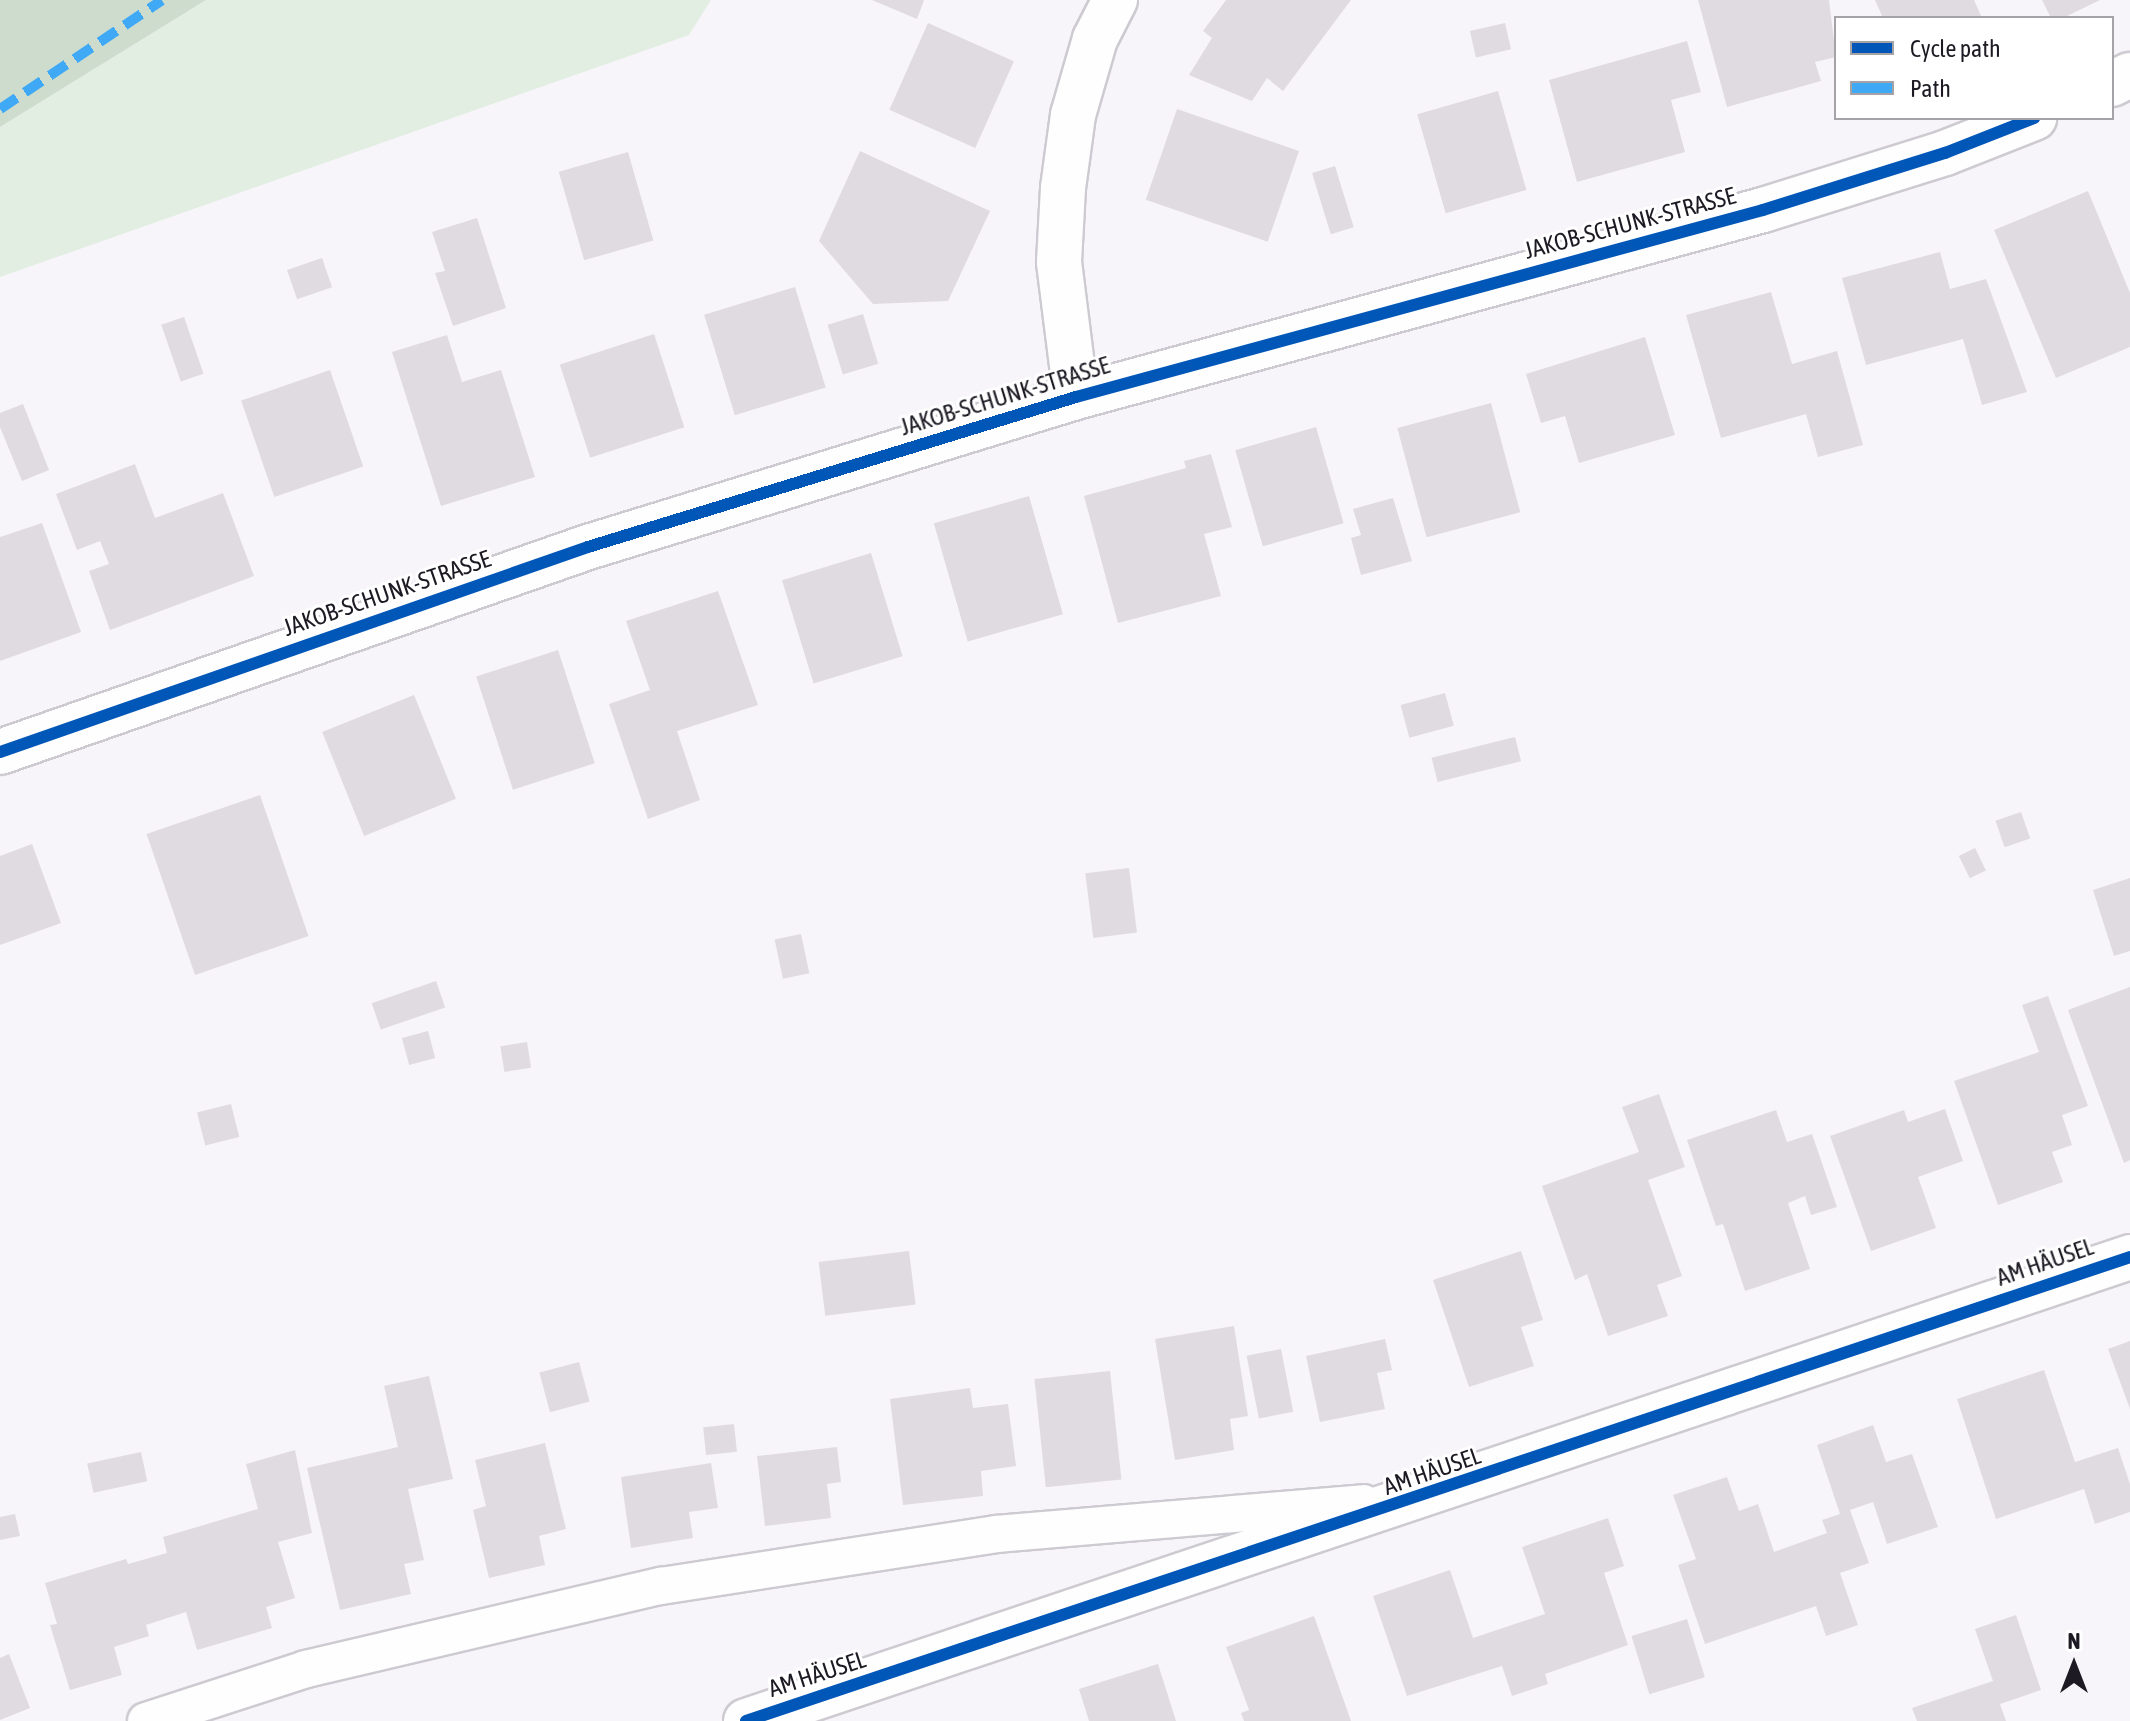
<!DOCTYPE html>
<html>
<head>
<meta charset="utf-8">
<style>
	body { margin:0 }
	#map { position:relative; width:2130px; height:1721px; overflow:hidden; background:#f7f5fa; font-family:"Asap Condensed",sans-serif }
	div>[style] { position:absolute }
	[style*='--x'] { left:calc(var(--x)*1px); top:calc(var(--y)*1px); width:calc(var(--w)*1px); rotate:calc(var(--a)*1deg) }
	.green>* { inset:0; background:#e2eee2 }
	.forest>* { inset:0; background:#cddccc }
	.building>* { inset:0; background:#e0dbe0; transform-origin:0 0 }
	.roads { filter:drop-shadow(2px 0 #cdcad1) drop-shadow(-2px 0 #cdcad1) drop-shadow(0 2px #cdcad1) drop-shadow(0 -2px #cdcad1) }
	.service>* { height:36px; margin:-18px; padding:0 18px; transform-origin:18px; border-radius:18px; background:#fefefe }
	.minor>* { height:44px; margin:-22px; padding:0 22px; transform-origin:22px; border-radius:22px; background:#fefefe }
	.quiet>* { height:10px; margin-top:-5px; transform-origin:0; background:repeating-linear-gradient(90deg,#3fa9f5 0 20px,transparent 0 30px) }
	.cycleway>* { height:12px; margin:-6px; padding:0 6px; transform-origin:6px; border-radius:6px; background:#0057b8 }
	span { translate:-50% -50%; white-space:nowrap; text-align:center; line-height:1.15; -webkit-text-stroke:6px #fff; paint-order:stroke }
	.street-label { font-size:24px; color:#1d1a23 }
	.legend { position:absolute; left:1834px; top:16px; width:280px; height:104px; box-sizing:border-box; background:#fff; border:2px solid #a5a3a7; margin:0; padding:10px 14px; list-style:none; font-size:24px; color:#1d1a23 }
	.legend li { display:flex; align-items:center; gap:16px; height:40px }
	.legend b { width:40px; border:2px solid #a5a3a7 }
	.north { position:absolute; left:2034px; top:1625px; width:80px; height:80px; -webkit-text-stroke:6px #fff; paint-order:stroke; rotate:0deg; font-size:22px; font-weight:700; line-height:32px; text-align:center; color:#1d1a23 }
	.north::after { content:''; display:block; margin:auto; width:28px; height:36px; background:#1d1a23; clip-path:polygon(50% 0,100% 100%,50% 72%,0 100%) }
</style>
</head>
<body>
<div id="map">
	<div class="green">
		<div style="clip-path:polygon(206px 0,711px 0,689px 35px,0 277px,0 127px)"></div>
	</div>
	<div class="forest">
		<div style="clip-path:polygon(0 0,206px 0,0 127px)"></div>
	</div>
	<div class="building">
		<div style="clip-path:polygon(872px 0,924px 0,917px 19px)"></div>
		<div style="clip-path:polygon(1226px 0,1351px 0,1283px 91px,1267px 78px,1252px 101px,1189px 75px,1212px 38px,1203px 31px)"></div>
		<div style="clip-path:polygon(1698px 0,1829px 0,1836px 57px,1815px 62px,1821px 81px,1727px 107px)"></div>
		<div style="clip-path:polygon(1875px 0,1974px 0,1982px 18px,1883px 18px)"></div>
		<div style="clip-path:polygon(2042px 0,2100px 0,2063px 18px,2051px 18px)"></div>
		<div style="left:928px;top:23px;width:94px;height:95px;rotate:24deg"></div>
		<div style="left:1505px;top:23px;width:27px;height:36px;rotate:77deg"></div>
		<div style="clip-path:polygon(1687px 41px,1701px 92px,1671px 100px,1685px 152px,1577px 182px,1549px 80px)"></div>
		<div style="left:1498px;top:91px;width:103px;height:84px;rotate:74deg"></div>
		<div style="left:1177px;top:109px;width:129px;height:96px;rotate:19deg"></div>
		<div style="clip-path:polygon(860px 151px,990px 211px,948px 301px,873px 304px,819px 241px)"></div>
		<div style="left:628px;top:152px;width:92px;height:72px;rotate:74deg"></div>
		<div style="left:1335px;top:166px;width:64px;height:24px;rotate:73deg"></div>
		<div style="clip-path:polygon(2088px 191px,2130px 293px,2130px 347px,2056px 378px,1994px 230px)"></div>
		<div style="clip-path:polygon(477px 218px,506px 308px,453px 326px,435px 273px,445px 271px,432px 232px)"></div>
		<div style="clip-path:polygon(1940px 252px,1950px 289px,1986px 279px,2027px 392px,1982px 405px,1963px 339px,1866px 365px,1842px 278px)"></div>
		<div style="left:322px;top:258px;width:31px;height:37px;rotate:71deg"></div>
		<div style="left:795px;top:287px;width:105px;height:95px;rotate:73deg"></div>
		<div style="clip-path:polygon(1771px 292px,1792px 364px,1837px 351px,1863px 445px,1818px 457px,1806px 414px,1721px 438px,1686px 315px)"></div>
		<div style="left:863px;top:314px;width:52px;height:37px;rotate:73deg"></div>
		<div style="left:184px;top:317px;width:60px;height:24px;rotate:71deg"></div>
		<div style="left:654px;top:334px;width:98px;height:99px;rotate:72deg"></div>
		<div style="clip-path:polygon(447px 335px,462px 382px,501px 370px,535px 477px,441px 506px,392px 352px)"></div>
		<div style="clip-path:polygon(1645px 337px,1675px 435px,1579px 463px,1565px 416px,1541px 423px,1526px 374px)"></div>
		<div style="left:330px;top:370px;width:102px;height:94px;rotate:71deg"></div>
		<div style="left:1491px;top:403px;width:113px;height:97px;rotate:75deg"></div>
		<div style="clip-path:polygon(23px 404px,49px 470px,22px 481px,0 427px,0 413px)"></div>
		<div style="left:1316px;top:427px;width:100px;height:84px;rotate:74deg"></div>
		<div style="clip-path:polygon(1211px 454px,1232px 527px,1204px 534px,1221px 596px,1118px 623px,1084px 496px,1186px 468px,1184px 461px)"></div>
		<div style="clip-path:polygon(135px 464px,155px 518px,223px 493px,254px 576px,110px 630px,89px 571px,109px 564px,100px 541px,77px 550px,56px 494px)"></div>
		<div style="left:1029px;top:496px;width:123px;height:99px;rotate:74deg"></div>
		<div style="clip-path:polygon(1393px 498px,1412px 561px,1361px 575px,1351px 538px,1361px 535px,1353px 509px)"></div>
		<div style="clip-path:polygon(42px 523px,81px 632px,0 661px,0 537px)"></div>
		<div style="left:871px;top:553px;width:108px;height:93px;rotate:73deg"></div>
		<div style="clip-path:polygon(718px 591px,758px 705px,677px 731px,700px 800px,648px 819px,609px 704px,650px 690px,626px 621px)"></div>
		<div style="left:558px;top:650px;width:119px;height:86px;rotate:72deg"></div>
		<div style="left:1445px;top:693px;width:34px;height:46px;rotate:75deg"></div>
		<div style="left:414px;top:695px;width:112px;height:99px;rotate:68deg"></div>
		<div style="left:1515px;top:737px;width:25px;height:86px;rotate:76deg"></div>
		<div style="left:260px;top:795px;width:149px;height:120px;rotate:71deg"></div>
		<div style="left:2021px;top:812px;width:28px;height:27px;rotate:71deg"></div>
		<div style="clip-path:polygon(32px 844px,61px 923px,0 945px,0 856px)"></div>
		<div style="left:1975px;top:848px;width:25px;height:18px;rotate:64deg"></div>
		<div style="left:1129px;top:868px;width:65px;height:44px;rotate:83deg"></div>
		<div style="clip-path:polygon(2130px 878px,2130px 951px,2114px 956px,2093px 890px)"></div>
		<div style="left:801px;top:934px;width:40px;height:27px;rotate:78deg"></div>
		<div style="left:436px;top:981px;width:28px;height:68px;rotate:71deg"></div>
		<div style="clip-path:polygon(2130px 987px,2130px 1160px,2124px 1163px,2068px 1010px)"></div>
		<div style="clip-path:polygon(2048px 996px,2088px 1106px,2062px 1115px,2072px 1145px,2052px 1152px,2063px 1182px,1998px 1205px,1954px 1081px,2039px 1052px,2022px 1005px)"></div>
		<div style="left:428px;top:1031px;width:28px;height:27px;rotate:75deg"></div>
		<div style="left:527px;top:1042px;width:26px;height:27px;rotate:81deg"></div>
		<div style="clip-path:polygon(1659px 1094px,1685px 1167px,1648px 1180px,1682px 1276px,1657px 1285px,1668px 1316px,1608px 1336px,1587px 1274px,1575px 1280px,1542px 1186px,1639px 1152px,1622px 1107px)"></div>
		<div style="left:231px;top:1104px;width:34px;height:35px;rotate:76deg"></div>
		<div style="clip-path:polygon(1945px 1109px,1963px 1161px,1918px 1177px,1936px 1228px,1871px 1251px,1830px 1136px,1904px 1110px,1908px 1122px)"></div>
		<div style="clip-path:polygon(1776px 1110px,1787px 1142px,1812px 1134px,1837px 1207px,1811px 1215px,1805px 1196px,1788px 1203px,1810px 1269px,1745px 1291px,1723px 1224px,1716px 1226px,1687px 1140px)"></div>
		<div style="left:909px;top:1251px;width:54px;height:91px;rotate:83deg"></div>
		<div style="clip-path:polygon(1521px 1251px,1543px 1320px,1521px 1327px,1534px 1366px,1469px 1387px,1433px 1280px)"></div>
		<div style="clip-path:polygon(1234px 1326px,1248px 1416px,1230px 1419px,1234px 1450px,1175px 1460px,1155px 1339px)"></div>
		<div style="clip-path:polygon(1385px 1339px,1392px 1370px,1377px 1373px,1385px 1409px,1320px 1422px,1306px 1356px)"></div>
		<div style="clip-path:polygon(2130px 1341px,2130px 1409px,2108px 1349px)"></div>
		<div style="left:1281px;top:1349px;width:64px;height:35px;rotate:79deg"></div>
		<div style="left:579px;top:1362px;width:41px;height:41px;rotate:75deg"></div>
		<div style="clip-path:polygon(2044px 1370px,2075px 1462px,2118px 1448px,2130px 1484px,2130px 1512px,2095px 1524px,2084px 1489px,1996px 1519px,1957px 1399px)"></div>
		<div style="left:1110px;top:1371px;width:109px;height:76px;rotate:84deg"></div>
		<div style="clip-path:polygon(429px 1376px,453px 1479px,408px 1489px,424px 1560px,404px 1564px,411px 1594px,340px 1610px,307px 1468px,398px 1447px,384px 1386px)"></div>
		<div style="clip-path:polygon(970px 1388px,973px 1408px,1008px 1404px,1016px 1466px,981px 1471px,983px 1496px,903px 1505px,890px 1399px)"></div>
		<div style="left:734px;top:1424px;width:28px;height:31px;rotate:84deg"></div>
		<div style="clip-path:polygon(1873px 1425px,1886px 1462px,1912px 1454px,1938px 1527px,1887px 1544px,1873px 1502px,1850px 1510px,1869px 1563px,1840px 1573px,1858px 1625px,1826px 1636px,1816px 1606px,1705px 1644px,1678px 1565px,1696px 1559px,1673px 1495px,1727px 1477px,1739px 1511px,1758px 1504px,1774px 1552px,1827px 1533px,1822px 1520px,1840px 1514px,1817px 1445px)"></div>
		<div style="clip-path:polygon(545px 1443px,566px 1529px,539px 1536px,545px 1565px,489px 1578px,473px 1510px,486px 1506px,475px 1460px)"></div>
		<div style="clip-path:polygon(837px 1447px,841px 1482px,827px 1484px,831px 1518px,765px 1526px,757px 1456px)"></div>
		<div style="clip-path:polygon(295px 1450px,312px 1533px,278px 1542px,295px 1598px,266px 1607px,272px 1628px,197px 1650px,186px 1612px,146px 1625px,149px 1636px,114px 1647px,122px 1675px,70px 1690px,50px 1625px,57px 1624px,45px 1583px,126px 1559px,128px 1564px,167px 1553px,163px 1537px,258px 1509px,246px 1464px)"></div>
		<div style="left:141px;top:1452px;width:30px;height:55px;rotate:78deg"></div>
		<div style="clip-path:polygon(711px 1463px,718px 1508px,689px 1512px,693px 1538px,631px 1548px,621px 1477px)"></div>
		<div style="clip-path:polygon(15px 1514px,20px 1536px,0 1540px,0 1517px)"></div>
		<div style="clip-path:polygon(1608px 1518px,1624px 1566px,1604px 1573px,1628px 1645px,1545px 1674px,1548px 1684px,1512px 1696px,1502px 1666px,1407px 1696px,1373px 1596px,1450px 1570px,1473px 1638px,1545px 1614px,1522px 1547px)"></div>
		<div style="clip-path:polygon(2016px 1615px,2041px 1690px,2000px 1704px,2006px 1721px,1917px 1721px,1912px 1708px,1993px 1681px,1975px 1629px)"></div>
		<div style="clip-path:polygon(1314px 1616px,1351px 1721px,1244px 1721px,1241px 1713px,1249px 1710px,1226px 1647px)"></div>
		<div style="left:1687px;top:1619px;width:61px;height:58px;rotate:73deg"></div>
		<div style="clip-path:polygon(9px 1654px,30px 1708px,0 1720px,0 1658px)"></div>
		<div style="clip-path:polygon(1158px 1664px,1176px 1721px,1089px 1721px,1079px 1689px)"></div>
	</div>
	<div class="roads">
		<div class="service">
			<div style="--x:146;--y:1721;--w:168;--a:-18"></div>
			<div style="--x:306;--y:1669;--w:365;--a:-13.2"></div>
			<div style="--x:661;--y:1586;--w:339;--a:-8.8"></div>
			<div style="--x:996;--y:1534;--w:369;--a:-4.8"></div>
		</div>
		<div class="minor">
			<div style="--x:2112;--y:84;--w:20;--a:-27"></div>
			<div style="--x:1076;--y:397;--w:136;--a:-97.2"></div>
			<div style="--x:1059;--y:262;--w:74;--a:-86.9"></div>
			<div style="--x:1063;--y:188;--w:74;--a:-82.2"></div>
			<div style="--x:1073;--y:115;--w:79;--a:-73.9"></div>
			<div style="--x:1095;--y:39;--w:44;--a:-62.9"></div>
			<div style="--x:0;--y:752;--w:623;--a:-19.22"></div>
			<div style="--x:588;--y:547;--w:511;--a:-17.09"></div>
			<div style="--x:1076;--y:397;--w:712;--a:-15.23"></div>
			<div style="--x:1763;--y:210;--w:191;--a:-17.4"></div>
			<div style="--x:1945;--y:153;--w:96;--a:-21.5"></div>
			<div style="--x:746;--y:1721;--w:1460;--a:-18.53"></div>
		</div>
	</div>
	<div class="quiet">
		<div style="--x:0;--y:109;--w:195;--a:-33.9"></div>
	</div>
	<div class="cycleway">
		<div style="--x:0;--y:752;--w:623;--a:-19.22"></div>
		<div style="--x:588;--y:547;--w:511;--a:-17.09"></div>
		<div style="--x:1076;--y:397;--w:712;--a:-15.23"></div>
		<div style="--x:1763;--y:210;--w:191;--a:-17.4"></div>
		<div style="--x:1945;--y:153;--w:96;--a:-21.5"></div>
		<div style="--x:746;--y:1721;--w:1460;--a:-18.53"></div>
	</div>
	<div class="street-label">
		<span style="left:1630px;top:223px;rotate:-15deg">JAKOB-SCHUNK-STRASSE</span>
		<span style="left:1005px;top:396px;rotate:-17deg">JAKOB-SCHUNK-STRASSE</span>
		<span style="left:387px;top:593px;rotate:-19deg">JAKOB-SCHUNK-STRASSE</span>
		<span style="left:2045px;top:1262px;rotate:-19deg">AM HÄUSEL</span>
		<span style="left:1432px;top:1471px;rotate:-19deg">AM HÄUSEL</span>
		<span style="left:817px;top:1674px;rotate:-18deg">AM HÄUSEL</span>
	</div>
	<ul class="legend">
	<li><b style="height:10px;background:#0057b8"></b>Cycle path</li>
	<li><b style="height:10px;background:#3fa9f5"></b>Path</li>
	</ul>
	<div class="north">N</div>
</div>
</body>
</html>
